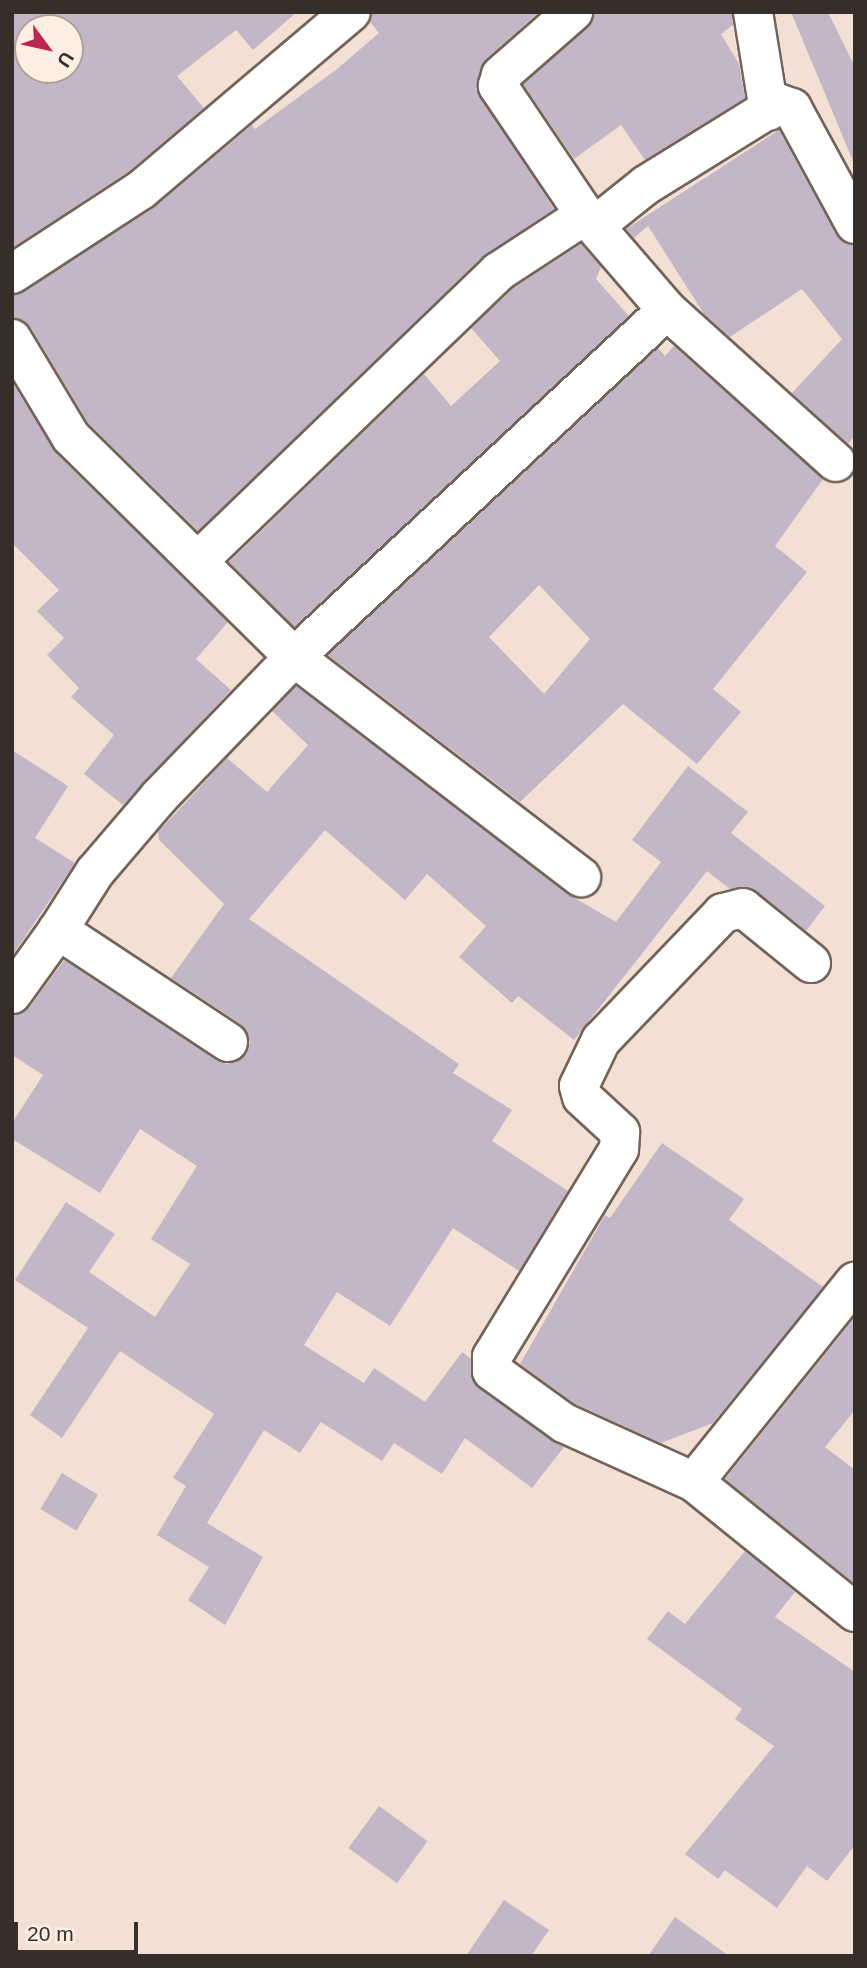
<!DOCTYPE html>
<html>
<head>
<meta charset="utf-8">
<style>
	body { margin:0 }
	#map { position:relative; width:867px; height:1968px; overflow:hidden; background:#f2e0d4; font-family:Helvetica,sans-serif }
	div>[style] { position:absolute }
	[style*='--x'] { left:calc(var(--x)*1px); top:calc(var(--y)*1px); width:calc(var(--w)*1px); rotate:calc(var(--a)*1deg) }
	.building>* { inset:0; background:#c3b7c7; transform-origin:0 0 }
	.roads { filter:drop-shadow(2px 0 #736358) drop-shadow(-2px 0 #736358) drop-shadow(0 2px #736358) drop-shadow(0 -2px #736358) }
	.street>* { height:38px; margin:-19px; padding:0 19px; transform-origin:19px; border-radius:19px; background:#fff }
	span { translate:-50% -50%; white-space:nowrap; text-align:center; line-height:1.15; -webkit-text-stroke:5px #fdeee4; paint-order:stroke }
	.frame { position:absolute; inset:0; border:14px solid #352e29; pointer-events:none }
	.north { position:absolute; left:14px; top:14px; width:70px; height:70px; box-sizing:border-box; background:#fdeee4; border:2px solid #ada199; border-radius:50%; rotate:123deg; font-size:19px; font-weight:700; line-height:28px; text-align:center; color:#352e29 }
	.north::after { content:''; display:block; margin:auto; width:24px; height:32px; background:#ba2951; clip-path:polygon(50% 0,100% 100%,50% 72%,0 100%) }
	.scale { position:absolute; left:14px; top:1922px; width:124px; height:32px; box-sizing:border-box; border:4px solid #352e29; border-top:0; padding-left:9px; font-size:21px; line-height:24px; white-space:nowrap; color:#352e29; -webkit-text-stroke:5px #fdeee4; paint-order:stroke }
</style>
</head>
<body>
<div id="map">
	<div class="building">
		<div style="clip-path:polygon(evenodd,12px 12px,297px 12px,253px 50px,236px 30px,177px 76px,204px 108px,128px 172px,12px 248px,12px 12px,28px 28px,70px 28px,70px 70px,28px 70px,28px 28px)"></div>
		<div style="clip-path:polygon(372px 12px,539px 12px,486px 59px,476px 89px,554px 209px,483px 256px,198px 531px,88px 423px,31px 328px,12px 317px,12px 296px,153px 208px,252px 125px,255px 129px,337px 69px,379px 33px,370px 22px)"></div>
		<div style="clip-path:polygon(594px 12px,732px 12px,733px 25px,721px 34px,739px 64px,745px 98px,645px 160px,621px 125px,574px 159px,523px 84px,587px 28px)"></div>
		<div style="clip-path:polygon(791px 12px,828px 12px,855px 67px,855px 166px)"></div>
		<div style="clip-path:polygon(779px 130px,836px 234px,855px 246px,855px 435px,848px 444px,792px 393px,842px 339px,802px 289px,730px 337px,704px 314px,648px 226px,634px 238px,626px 229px)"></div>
		<div style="clip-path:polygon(581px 244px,601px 267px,596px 279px,629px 316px,294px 627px,229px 562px,424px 374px,451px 406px,500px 361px,471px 328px,512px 289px)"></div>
		<div style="clip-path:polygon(evenodd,674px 346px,823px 479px,775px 546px,807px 572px,713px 689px,741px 712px,697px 764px,623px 704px,520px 802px,328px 655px,658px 348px,665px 356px,674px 346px,539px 585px,590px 639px,544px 694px,489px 637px,539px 585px)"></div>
		<div style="clip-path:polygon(12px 382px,56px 453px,228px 622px,196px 659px,231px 690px,123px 805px,84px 774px,114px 735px,71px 697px,79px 688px,47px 655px,64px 638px,37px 611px,59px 590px,12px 543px)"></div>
		<div style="clip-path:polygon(296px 686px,568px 894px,616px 922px,661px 862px,632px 840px,688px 766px,748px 812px,731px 833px,825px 906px,806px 931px,756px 891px,730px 889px,707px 871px,574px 1040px,518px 996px,512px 1003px,459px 957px,486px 926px,427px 874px,405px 900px,325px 830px,249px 919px,459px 1064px,453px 1073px,512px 1110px,492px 1141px,568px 1191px,519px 1271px,453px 1228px,390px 1326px,337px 1292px,304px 1345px,364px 1383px,374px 1368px,425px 1402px,462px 1352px,470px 1358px,479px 1388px,564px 1447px,532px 1488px,465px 1438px,442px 1474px,394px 1443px,382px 1461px,321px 1422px,300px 1453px,264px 1430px,207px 1523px,263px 1557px,225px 1625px,188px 1600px,209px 1567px,157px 1535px,186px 1486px,173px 1478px,214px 1414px,120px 1351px,62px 1438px,30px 1415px,88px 1328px,15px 1280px,66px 1202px,115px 1234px,89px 1272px,155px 1317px,190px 1264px,151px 1239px,197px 1166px,140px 1129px,100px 1193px,12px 1139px,12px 1123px,43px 1075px,12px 1055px,12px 1015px,30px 1007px,64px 960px,216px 1060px,227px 1064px,246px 1055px,250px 1043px,241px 1024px,171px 978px,224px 904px,159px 840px,158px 832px,227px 758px,267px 792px,308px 745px,272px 711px)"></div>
		<div style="clip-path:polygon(12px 750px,68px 786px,35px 838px,75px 863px,12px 956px)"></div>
		<div style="clip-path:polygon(662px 1143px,744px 1199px,729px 1220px,823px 1287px,713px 1423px,661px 1443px,575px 1404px,520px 1364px,605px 1215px,610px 1218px)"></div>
		<div style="clip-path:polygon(855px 1317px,855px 1410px,825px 1447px,855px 1470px,855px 1584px,725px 1479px)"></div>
		<div style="left:62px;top:1473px;width:42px;height:42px;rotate:31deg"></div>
		<div style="clip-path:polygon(745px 1551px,795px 1592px,775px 1617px,855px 1672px,855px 1845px,827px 1881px,807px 1866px,777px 1908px,725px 1870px,718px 1879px,685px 1854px,774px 1746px,735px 1719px,742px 1709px,647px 1639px,668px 1611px,685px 1624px)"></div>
		<div style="left:379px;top:1806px;width:60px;height:52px;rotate:36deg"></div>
		<div style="clip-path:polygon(504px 1900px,549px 1930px,531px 1956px,466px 1956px)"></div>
		<div style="clip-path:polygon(675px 1917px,729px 1956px,648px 1956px)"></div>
	</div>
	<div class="roads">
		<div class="street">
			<div style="--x:753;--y:12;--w:100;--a:80.8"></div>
			<div style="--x:596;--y:225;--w:64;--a:-38.7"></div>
			<div style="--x:646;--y:185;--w:155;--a:-31.8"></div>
			<div style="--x:778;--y:103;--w:15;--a:20"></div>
			<div style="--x:792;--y:108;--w:132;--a:61.5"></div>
			<div style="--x:12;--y:274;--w:154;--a:-33.1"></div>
			<div style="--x:141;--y:190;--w:275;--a:-40.3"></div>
			<div style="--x:667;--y:310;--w:227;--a:42"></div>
			<div style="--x:12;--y:339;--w:114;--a:59"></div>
			<div style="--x:71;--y:437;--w:313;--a:44.6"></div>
			<div style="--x:294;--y:657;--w:362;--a:37.5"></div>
			<div style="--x:199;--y:560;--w:415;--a:-43.9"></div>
			<div style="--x:498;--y:272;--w:104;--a:-33.2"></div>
			<div style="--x:811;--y:963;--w:87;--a:-141"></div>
			<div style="--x:743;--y:908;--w:21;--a:166"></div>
			<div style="--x:723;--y:913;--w:176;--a:133.8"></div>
			<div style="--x:601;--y:1040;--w:51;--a:115.6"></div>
			<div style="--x:579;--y:1086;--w:11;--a:75"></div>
			<div style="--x:582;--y:1097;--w:52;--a:42.6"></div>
			<div style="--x:620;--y:1132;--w:17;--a:93"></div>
			<div style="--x:619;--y:1149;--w:244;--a:121.4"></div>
			<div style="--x:492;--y:1357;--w:14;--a:90"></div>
			<div style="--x:492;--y:1371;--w:89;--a:35.8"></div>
			<div style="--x:564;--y:1423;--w:143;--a:24.4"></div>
			<div style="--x:694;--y:1482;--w:207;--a:38.9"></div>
			<div style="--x:12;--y:994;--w:79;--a:-54.3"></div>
			<div style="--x:228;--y:1042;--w:204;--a:-146.6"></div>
			<div style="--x:58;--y:930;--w:69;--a:-57.5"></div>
			<div style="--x:95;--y:872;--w:99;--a:-49.5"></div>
			<div style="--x:159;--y:797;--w:194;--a:-46"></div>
			<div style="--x:294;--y:657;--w:509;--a:-42.93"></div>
			<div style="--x:667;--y:310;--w:125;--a:-130.8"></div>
			<div style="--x:585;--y:215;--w:156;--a:-124"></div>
			<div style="--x:498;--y:86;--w:11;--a:-75"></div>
			<div style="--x:501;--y:75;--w:96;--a:-41.2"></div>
			<div style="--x:694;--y:1482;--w:257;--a:-51.2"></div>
		</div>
	</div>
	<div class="frame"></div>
	<div class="north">U</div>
	<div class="scale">20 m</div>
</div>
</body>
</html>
